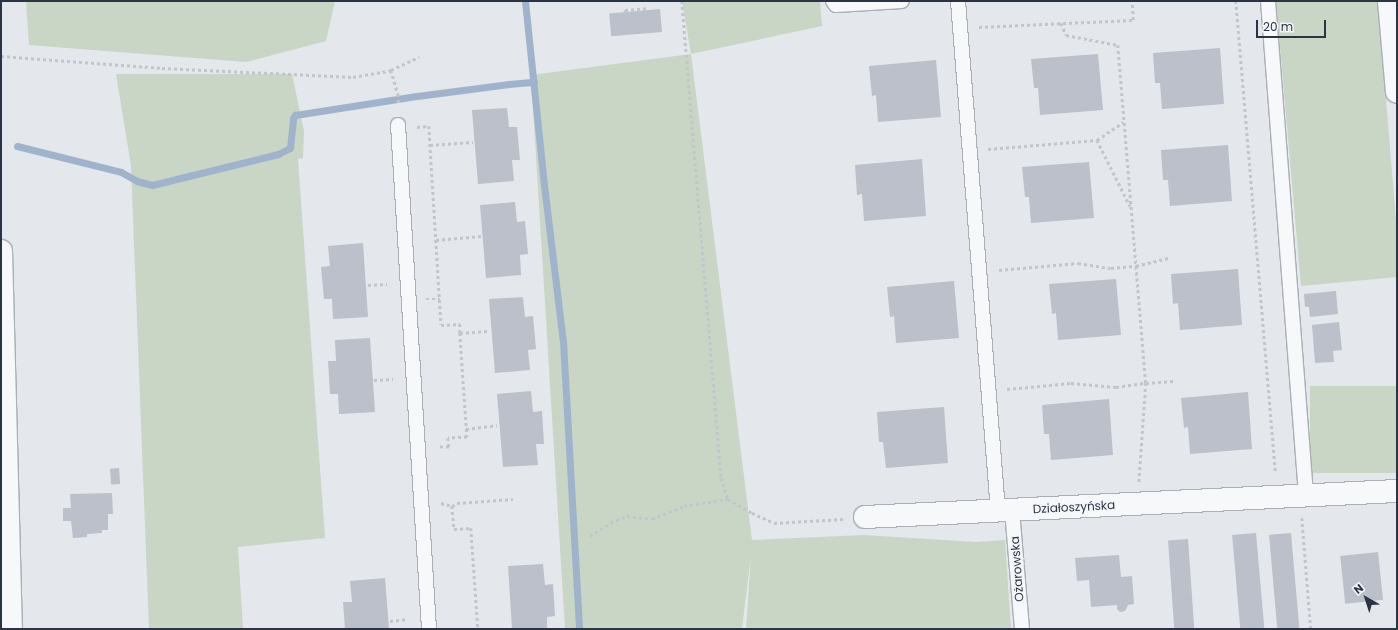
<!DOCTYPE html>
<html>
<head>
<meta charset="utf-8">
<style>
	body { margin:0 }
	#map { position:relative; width:1398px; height:630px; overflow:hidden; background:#e4e7ec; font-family:Poppins,sans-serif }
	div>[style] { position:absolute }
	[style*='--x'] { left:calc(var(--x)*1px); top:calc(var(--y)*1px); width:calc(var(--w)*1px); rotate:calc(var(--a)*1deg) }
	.green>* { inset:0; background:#c9d6c5; transform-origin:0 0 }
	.stream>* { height:7px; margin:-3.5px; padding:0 3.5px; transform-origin:3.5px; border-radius:3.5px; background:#9fb4cc }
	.building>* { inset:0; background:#bbc0ca; transform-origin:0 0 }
	.path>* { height:2.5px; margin-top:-1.25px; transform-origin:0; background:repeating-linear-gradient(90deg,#c2c5cb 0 3px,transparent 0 6px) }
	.roads { filter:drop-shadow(1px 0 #a9aeb7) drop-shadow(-1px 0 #a9aeb7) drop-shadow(0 1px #a9aeb7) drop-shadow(0 -1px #a9aeb7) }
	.service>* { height:14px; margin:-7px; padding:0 7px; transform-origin:7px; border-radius:7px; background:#f7f8fa }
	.minor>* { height:22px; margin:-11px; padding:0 11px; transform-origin:11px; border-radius:11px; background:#f7f8fa }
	span { translate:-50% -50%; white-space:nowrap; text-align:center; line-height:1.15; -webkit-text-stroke:3px #f4f6f9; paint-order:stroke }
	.street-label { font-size:12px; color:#2b3445 }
	.frame { position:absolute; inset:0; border:2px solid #2b3445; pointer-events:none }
	.north { position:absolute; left:1346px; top:578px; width:40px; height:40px; -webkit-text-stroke:3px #f4f6f9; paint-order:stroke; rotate:321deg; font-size:11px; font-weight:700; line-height:16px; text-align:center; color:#2b3445 }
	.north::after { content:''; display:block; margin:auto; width:14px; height:18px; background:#2b3445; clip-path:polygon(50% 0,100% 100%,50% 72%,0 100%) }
	.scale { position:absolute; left:1256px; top:20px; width:70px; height:18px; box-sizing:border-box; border:2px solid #2b3445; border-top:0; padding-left:5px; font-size:12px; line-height:14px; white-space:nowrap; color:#2b3445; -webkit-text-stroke:3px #f4f6f9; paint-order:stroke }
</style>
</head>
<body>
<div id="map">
	<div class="green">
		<div style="clip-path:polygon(26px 1px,335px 1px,326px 41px,246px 62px,29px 45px)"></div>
		<div style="clip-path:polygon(682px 1px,820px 1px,822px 26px,691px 54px,752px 540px,864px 535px,976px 542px,1005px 540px,1011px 629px,746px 629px,751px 555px,742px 629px,565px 629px,531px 75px,691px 54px)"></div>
		<div style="clip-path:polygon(1276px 1px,1378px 1px,1397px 233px,1397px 277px,1301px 286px)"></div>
		<div style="clip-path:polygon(116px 74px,292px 74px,304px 131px,303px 158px,298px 159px,325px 538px,238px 547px,243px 629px,149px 629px,131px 166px)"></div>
		<div style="left:1397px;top:386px;width:87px;height:87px;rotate:90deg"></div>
	</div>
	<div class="stream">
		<div style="--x:525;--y:1;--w:185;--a:84.1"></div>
		<div style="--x:544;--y:185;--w:157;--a:83.1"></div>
		<div style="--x:563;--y:341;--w:288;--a:86.8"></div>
		<div style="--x:17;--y:146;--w:107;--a:14"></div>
		<div style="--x:121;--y:172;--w:18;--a:29"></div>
		<div style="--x:137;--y:181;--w:16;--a:15"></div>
		<div style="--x:152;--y:185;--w:130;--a:-13.8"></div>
		<div style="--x:278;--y:154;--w:13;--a:-27"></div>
		<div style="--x:290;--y:148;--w:30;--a:-84"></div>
		<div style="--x:293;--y:118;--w:4;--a:-56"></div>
		<div style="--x:295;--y:115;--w:123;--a:-8.9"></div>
		<div style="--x:417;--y:96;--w:93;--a:-7.4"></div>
		<div style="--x:509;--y:84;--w:25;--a:-5"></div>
	</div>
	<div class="building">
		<div style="left:660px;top:9px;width:23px;height:51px;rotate:85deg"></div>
		<div style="clip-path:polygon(1220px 48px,1224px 104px,1162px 109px,1160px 83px,1155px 83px,1153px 53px)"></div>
		<div style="clip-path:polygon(1098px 54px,1103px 110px,1040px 115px,1038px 88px,1034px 88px,1031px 59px)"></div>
		<div style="clip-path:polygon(936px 60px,941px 117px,878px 122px,876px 95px,872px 96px,869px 66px)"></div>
		<div style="clip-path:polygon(507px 108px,509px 127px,517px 127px,520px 160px,512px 160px,514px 181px,478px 184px,472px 110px)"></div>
		<div style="clip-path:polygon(1228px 145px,1232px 201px,1170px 206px,1168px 180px,1163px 180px,1161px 150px)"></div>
		<div style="clip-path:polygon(922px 159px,926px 216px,864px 221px,862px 194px,857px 195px,855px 165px)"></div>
		<div style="clip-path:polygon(1089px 162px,1094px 218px,1031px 223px,1029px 197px,1025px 197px,1022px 167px)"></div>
		<div style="clip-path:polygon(515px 202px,517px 222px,525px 221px,528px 254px,520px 255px,521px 275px,486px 278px,480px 205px)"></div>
		<div style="clip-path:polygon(363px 243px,368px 317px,333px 319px,332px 299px,324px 299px,321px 267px,330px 266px,328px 246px)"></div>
		<div style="clip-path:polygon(1238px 269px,1242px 325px,1180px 330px,1178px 303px,1173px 304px,1171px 274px)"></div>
		<div style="clip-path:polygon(1116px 279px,1121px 335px,1058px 340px,1056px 313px,1052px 314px,1049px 284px)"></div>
		<div style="clip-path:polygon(954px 281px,959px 338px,896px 343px,894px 316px,890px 317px,887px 287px)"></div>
		<div style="clip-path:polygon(1336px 291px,1338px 314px,1310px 317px,1309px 307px,1305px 307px,1304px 294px)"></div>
		<div style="clip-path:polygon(523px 297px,525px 317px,533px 316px,536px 349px,528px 350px,530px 370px,495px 373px,489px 299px)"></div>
		<div style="clip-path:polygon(1339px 322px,1342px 350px,1333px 351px,1334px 362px,1315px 363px,1312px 325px)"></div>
		<div style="clip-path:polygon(370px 338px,375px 412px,339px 414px,338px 394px,330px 394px,328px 361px,336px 361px,335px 340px)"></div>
		<div style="clip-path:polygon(531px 391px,533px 412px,542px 411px,544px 444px,536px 444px,538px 465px,503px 467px,497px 394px)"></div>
		<div style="clip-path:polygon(1248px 392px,1252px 449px,1190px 454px,1188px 427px,1184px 428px,1181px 398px)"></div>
		<div style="clip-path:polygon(1109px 399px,1113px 455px,1051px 460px,1049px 434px,1044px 434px,1042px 405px)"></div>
		<div style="clip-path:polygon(944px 407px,948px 463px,886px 468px,883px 442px,879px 442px,877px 412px)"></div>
		<div style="left:119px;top:468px;width:16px;height:9px;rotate:86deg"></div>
		<div style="clip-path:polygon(112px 493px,113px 514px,108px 514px,108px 530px,102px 530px,102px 533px,87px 534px,87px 537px,73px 538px,71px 521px,63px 521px,63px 508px,71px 508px,70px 494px)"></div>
		<div style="left:1256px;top:533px;width:96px;height:24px;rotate:85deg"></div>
		<div style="left:1291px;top:533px;width:96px;height:22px;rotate:85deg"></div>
		<div style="left:1188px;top:539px;width:90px;height:20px;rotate:86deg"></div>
		<div style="left:1378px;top:552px;width:48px;height:38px;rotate:84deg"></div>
		<div style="clip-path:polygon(1119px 555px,1121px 577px,1132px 576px,1134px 604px,1128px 605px,1125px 611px,1120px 612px,1117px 609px,1117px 605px,1091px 607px,1089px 580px,1077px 581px,1075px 558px)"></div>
		<div style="clip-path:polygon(543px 564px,545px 585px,553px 584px,555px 616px,547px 617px,547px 629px,512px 629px,508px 566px)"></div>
		<div style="clip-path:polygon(385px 578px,389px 629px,345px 629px,343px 602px,352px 602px,350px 581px)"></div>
	</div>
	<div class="path">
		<div style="--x:682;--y:1;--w:479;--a:85.3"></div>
		<div style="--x:721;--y:478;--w:22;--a:72"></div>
		<div style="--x:728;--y:499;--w:28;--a:30"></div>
		<div style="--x:752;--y:513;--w:24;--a:24"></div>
		<div style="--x:774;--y:523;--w:69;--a:-3.3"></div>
		<div style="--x:1236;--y:1;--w:474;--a:85.2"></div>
		<div style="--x:625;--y:13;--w:3;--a:-90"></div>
		<div style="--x:625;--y:10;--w:21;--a:-5"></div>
		<div style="--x:1061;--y:23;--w:13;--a:67"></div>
		<div style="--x:1066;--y:35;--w:53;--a:10.9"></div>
		<div style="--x:1118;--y:45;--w:339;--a:85.3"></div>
		<div style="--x:1146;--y:383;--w:99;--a:94"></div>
		<div style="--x:979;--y:27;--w:154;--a:-2.6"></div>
		<div style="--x:1133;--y:20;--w:19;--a:-93"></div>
		<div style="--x:1;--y:56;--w:161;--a:4.3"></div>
		<div style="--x:162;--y:68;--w:191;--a:2.7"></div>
		<div style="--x:353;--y:77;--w:39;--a:-10"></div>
		<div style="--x:391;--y:70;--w:31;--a:-25"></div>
		<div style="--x:391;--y:70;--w:25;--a:74"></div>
		<div style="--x:398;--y:94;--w:12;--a:85"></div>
		<div style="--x:417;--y:127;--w:12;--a:-5"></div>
		<div style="--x:429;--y:126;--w:199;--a:86.5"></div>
		<div style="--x:441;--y:325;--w:19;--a:-3"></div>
		<div style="--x:460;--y:324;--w:9;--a:90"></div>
		<div style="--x:460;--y:333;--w:104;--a:86.1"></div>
		<div style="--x:467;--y:437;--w:19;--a:177"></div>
		<div style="--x:448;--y:438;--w:9;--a:84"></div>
		<div style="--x:449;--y:447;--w:12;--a:180"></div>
		<div style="--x:1097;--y:140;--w:74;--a:63.4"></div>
		<div style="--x:430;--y:145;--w:43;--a:-4"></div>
		<div style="--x:988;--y:149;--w:109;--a:-4.7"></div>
		<div style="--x:1097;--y:140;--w:32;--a:-34"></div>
		<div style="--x:436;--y:240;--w:45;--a:-5.1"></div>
		<div style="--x:999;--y:270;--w:79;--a:-5.1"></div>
		<div style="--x:1078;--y:263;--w:33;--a:9"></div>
		<div style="--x:1111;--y:268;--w:25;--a:-5"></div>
		<div style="--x:1136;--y:266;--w:33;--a:-14"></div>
		<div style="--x:368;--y:285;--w:19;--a:-3"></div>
		<div style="--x:426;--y:299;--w:14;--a:0"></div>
		<div style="--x:460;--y:333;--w:28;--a:-4"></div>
		<div style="--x:374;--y:380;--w:19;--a:-3"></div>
		<div style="--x:1007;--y:389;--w:64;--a:-5.4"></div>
		<div style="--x:1071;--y:383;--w:45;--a:5.1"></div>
		<div style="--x:1116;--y:387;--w:30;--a:-8"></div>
		<div style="--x:1146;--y:383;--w:28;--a:-4"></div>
		<div style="--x:466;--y:429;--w:31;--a:-7"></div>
		<div style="--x:441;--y:503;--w:11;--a:15"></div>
		<div style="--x:452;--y:506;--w:23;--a:85"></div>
		<div style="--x:454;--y:529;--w:17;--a:-3"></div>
		<div style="--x:471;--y:528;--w:101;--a:86"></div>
		<div style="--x:452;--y:506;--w:6;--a:-31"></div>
		<div style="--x:457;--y:503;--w:56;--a:-4.1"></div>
		<div style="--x:1302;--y:518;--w:111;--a:85.4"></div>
		<div style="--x:590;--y:536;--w:31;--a:-32"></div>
		<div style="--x:616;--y:520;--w:12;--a:-20"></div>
		<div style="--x:627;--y:516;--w:25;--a:7"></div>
		<div style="--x:652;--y:519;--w:35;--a:-22"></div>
		<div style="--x:684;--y:506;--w:45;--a:-9"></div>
		<div style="--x:390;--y:621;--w:18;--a:-6"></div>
	</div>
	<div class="roads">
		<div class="service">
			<div style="--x:833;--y:1;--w:5;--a:53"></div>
			<div style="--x:836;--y:5;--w:66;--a:-3.5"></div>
			<div style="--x:958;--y:1;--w:512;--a:85.52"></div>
			<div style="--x:1268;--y:1;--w:495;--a:85.6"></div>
			<div style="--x:398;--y:125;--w:505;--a:86.48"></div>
			<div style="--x:1012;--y:510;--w:119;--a:85.2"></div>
		</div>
		<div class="minor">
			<div style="--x:1389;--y:1;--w:91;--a:85"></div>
			<div style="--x:1;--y:251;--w:378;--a:88.5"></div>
			<div style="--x:865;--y:517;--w:533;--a:-2.8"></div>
		</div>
	</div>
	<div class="street-label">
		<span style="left:1074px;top:507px;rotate:-3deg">Działoszyńska</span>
		<span style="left:1017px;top:569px;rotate:-94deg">Ożarowska</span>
	</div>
	<div class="frame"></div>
	<div class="north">N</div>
	<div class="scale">20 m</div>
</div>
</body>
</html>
